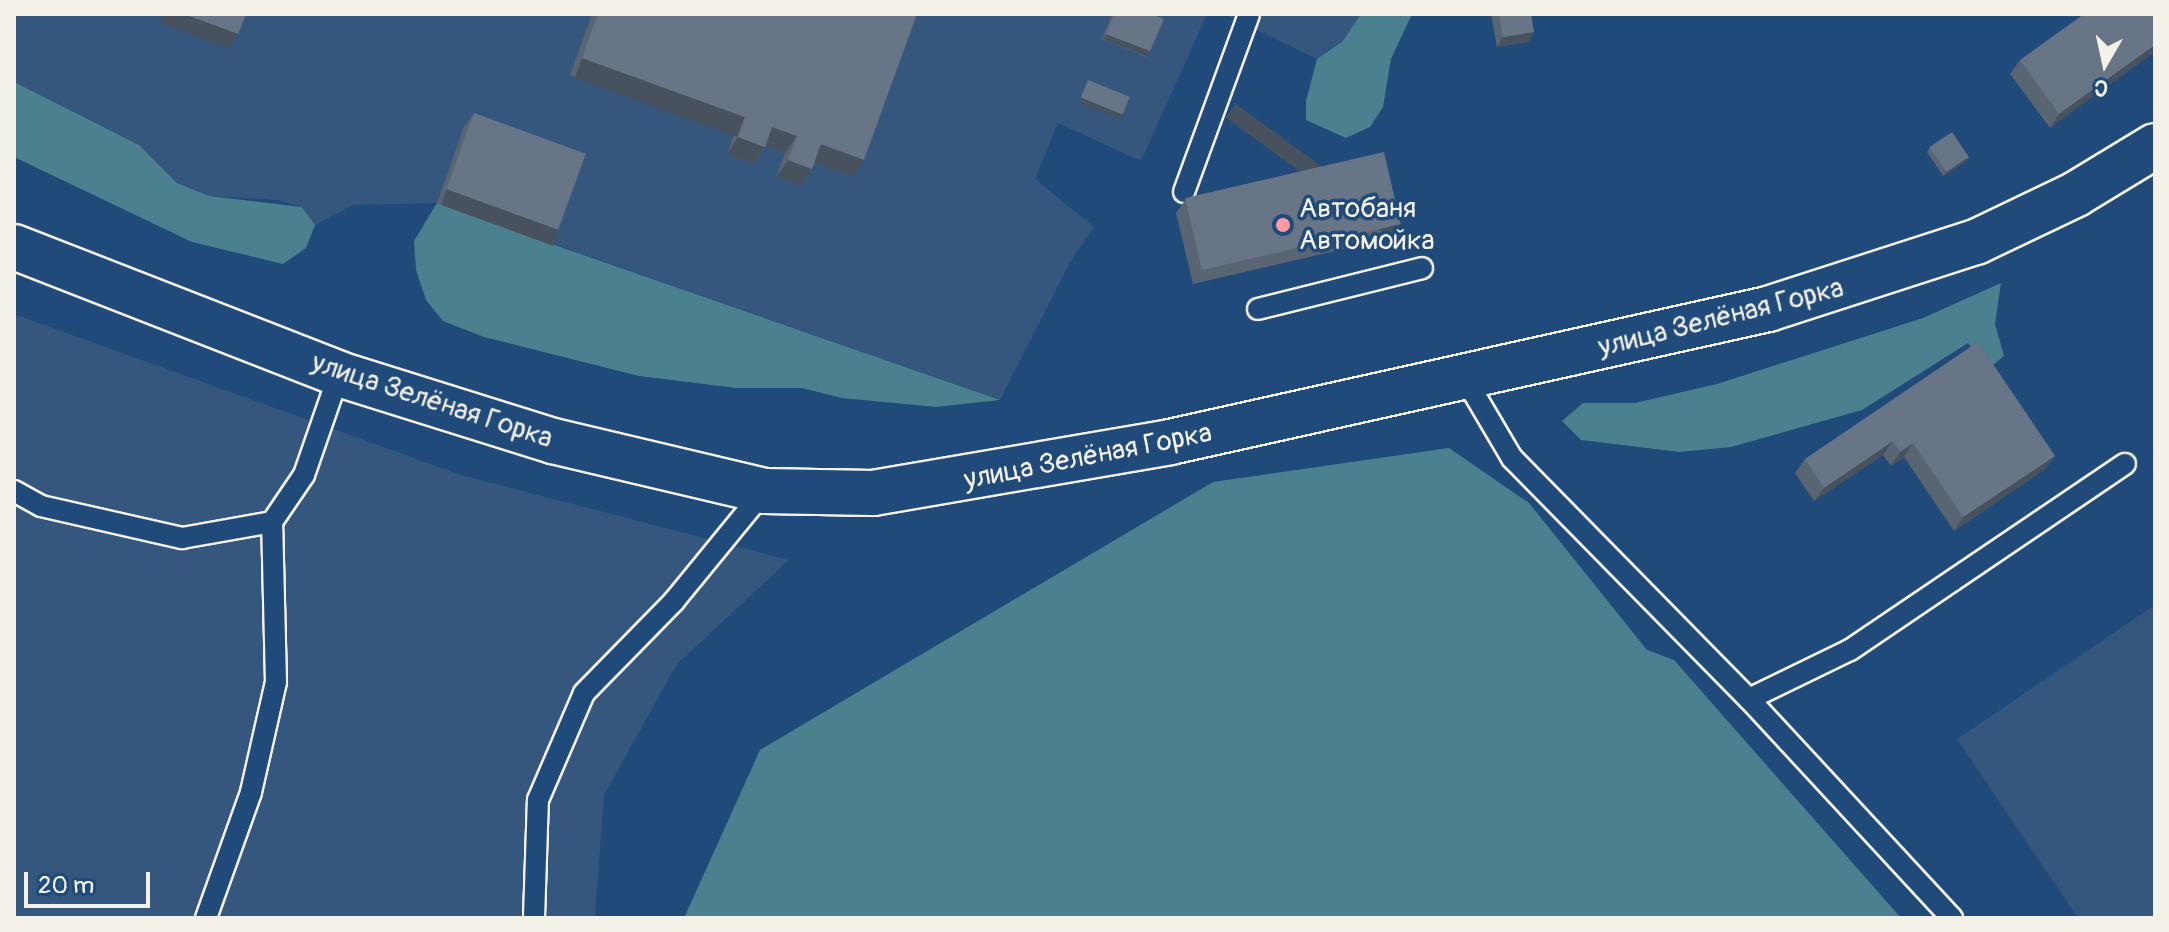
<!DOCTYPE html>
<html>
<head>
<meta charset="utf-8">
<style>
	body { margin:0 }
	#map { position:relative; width:2169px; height:932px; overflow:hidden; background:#1f4a7a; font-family:Pangolin,sans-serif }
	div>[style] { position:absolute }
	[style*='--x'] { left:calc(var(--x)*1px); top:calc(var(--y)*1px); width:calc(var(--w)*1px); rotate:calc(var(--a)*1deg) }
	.built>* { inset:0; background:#35577e }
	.green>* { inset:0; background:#4b808e }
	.roads { filter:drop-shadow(2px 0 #f4f1e8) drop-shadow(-2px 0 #f4f1e8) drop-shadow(0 2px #f4f1e8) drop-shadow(0 -2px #f4f1e8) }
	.lane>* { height:20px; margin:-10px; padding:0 10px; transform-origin:10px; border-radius:10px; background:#1f4a7a }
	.secondary>* { height:44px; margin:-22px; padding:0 22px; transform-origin:22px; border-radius:22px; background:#1f4a7a }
	.wall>* { inset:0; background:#596573 }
	.shaded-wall>* { inset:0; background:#48525e; transform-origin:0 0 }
	.building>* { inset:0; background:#677586; transform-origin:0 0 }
	.dots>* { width:22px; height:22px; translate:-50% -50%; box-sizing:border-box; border:4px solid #1f4a7a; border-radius:50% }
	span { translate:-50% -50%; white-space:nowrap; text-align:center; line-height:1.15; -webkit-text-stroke:7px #1f4a7a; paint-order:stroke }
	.poi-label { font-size:28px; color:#f4f1e8 }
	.left { translate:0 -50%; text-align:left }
	.street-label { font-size:28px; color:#f4f1e8 }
	.frame { position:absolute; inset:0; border:16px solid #f4f1e8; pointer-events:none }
	.north { position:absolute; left:2065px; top:24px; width:80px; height:80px; -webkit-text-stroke:6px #1f4a7a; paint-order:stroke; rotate:189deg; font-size:22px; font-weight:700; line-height:32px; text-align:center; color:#f4f1e8 }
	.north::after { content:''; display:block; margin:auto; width:28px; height:36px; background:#f4f1e8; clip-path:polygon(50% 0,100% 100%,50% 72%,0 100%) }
	.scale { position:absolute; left:24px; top:872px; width:126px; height:36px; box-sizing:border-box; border:4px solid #f4f1e8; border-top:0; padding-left:10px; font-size:24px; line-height:28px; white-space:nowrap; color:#f4f1e8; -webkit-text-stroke:6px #1f4a7a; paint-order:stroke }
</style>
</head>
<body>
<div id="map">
	<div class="built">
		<div style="clip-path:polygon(14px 14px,1207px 14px,1141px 161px,1058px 123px,1035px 179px,1094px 227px,1070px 262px,1000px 400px,437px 203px,353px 205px,315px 225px,302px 207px,278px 200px,209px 196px,177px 183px,139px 145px,14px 82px)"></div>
		<div style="clip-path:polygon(1224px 14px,1361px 14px,1342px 42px,1317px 59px)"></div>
		<div style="clip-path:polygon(14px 314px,461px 475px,789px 560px,677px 664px,604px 795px,595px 918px,14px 918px)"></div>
		<div style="clip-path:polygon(2155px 605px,2155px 918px,2078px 918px,1957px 739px)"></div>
	</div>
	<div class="green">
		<div style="clip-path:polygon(1361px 14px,1412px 14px,1391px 59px,1383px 107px,1370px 127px,1346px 138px,1306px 120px,1306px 101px,1317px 59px,1342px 42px)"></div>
		<div style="clip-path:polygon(14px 82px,139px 145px,177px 183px,209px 196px,302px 207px,315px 225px,306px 248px,283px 264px,192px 242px,14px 157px)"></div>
		<div style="clip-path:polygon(437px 203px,549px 243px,1000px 400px,936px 407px,842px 398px,802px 388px,736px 388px,639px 376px,484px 337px,443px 321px,426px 300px,416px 270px,414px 241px)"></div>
		<div style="clip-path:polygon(2001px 283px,1995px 324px,2004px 356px,1986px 371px,1968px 343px,1862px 410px,1731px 447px,1679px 452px,1581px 440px,1562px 421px,1583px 403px,1635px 403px,1717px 384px,1923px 318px)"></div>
		<div style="clip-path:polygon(1449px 448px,1529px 503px,1647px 650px,1674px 660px,1901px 918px,684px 918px,760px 750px,1213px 482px)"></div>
	</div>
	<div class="roads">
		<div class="lane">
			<div style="--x:1184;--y:192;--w:189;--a:-69.9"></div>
			<div style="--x:1258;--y:309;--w:169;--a:-14"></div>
			<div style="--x:1466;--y:380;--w:91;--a:59.5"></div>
			<div style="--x:1512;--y:458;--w:338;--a:45.5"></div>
			<div style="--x:1749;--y:699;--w:299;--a:47.2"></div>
			<div style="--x:14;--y:491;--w:31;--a:29"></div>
			<div style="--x:41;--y:506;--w:145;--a:12.8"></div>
			<div style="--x:182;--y:538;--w:91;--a:-10.1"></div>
			<div style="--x:272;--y:522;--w:57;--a:-55.8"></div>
			<div style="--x:304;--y:475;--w:107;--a:-70.9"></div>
			<div style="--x:1749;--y:699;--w:112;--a:-25.9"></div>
			<div style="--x:1850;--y:650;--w:332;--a:-34.1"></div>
			<div style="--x:206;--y:918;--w:134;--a:-70.3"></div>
			<div style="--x:251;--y:792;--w:113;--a:-77.2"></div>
			<div style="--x:276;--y:682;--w:160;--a:-91.4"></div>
			<div style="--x:534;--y:918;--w:118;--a:-88.1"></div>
			<div style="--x:538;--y:800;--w:116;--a:-66.7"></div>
			<div style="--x:584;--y:693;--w:129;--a:-45.6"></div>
			<div style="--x:674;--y:601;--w:142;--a:-50.7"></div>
		</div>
		<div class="secondary">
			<div style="--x:14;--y:247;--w:349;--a:21.3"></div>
			<div style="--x:339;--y:374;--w:224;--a:17.4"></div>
			<div style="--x:553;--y:441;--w:217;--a:13.3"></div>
			<div style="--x:764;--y:491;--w:109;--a:1.1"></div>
			<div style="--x:873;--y:493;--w:301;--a:-9.7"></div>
			<div style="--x:1170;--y:442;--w:613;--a:-12.54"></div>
			<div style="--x:1768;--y:309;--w:219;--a:-17.9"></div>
			<div style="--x:1976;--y:242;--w:111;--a:-25.6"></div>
			<div style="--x:2076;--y:194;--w:92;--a:-31.3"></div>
		</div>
	</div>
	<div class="wall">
		<div style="clip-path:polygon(592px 14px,917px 14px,852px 177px,815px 163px,801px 186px,776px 177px,785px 153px,766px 146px,753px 164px,727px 154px,734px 134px,570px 75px)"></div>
		<div style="clip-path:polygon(1112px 14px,1152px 14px,1150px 51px,1147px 57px,1102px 39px)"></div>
		<div style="clip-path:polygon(1491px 14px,1531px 14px,1534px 32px,1528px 42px,1497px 47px)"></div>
		<div style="clip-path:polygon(2155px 14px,2050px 128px,2010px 74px,2020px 60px)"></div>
		<div style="clip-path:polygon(474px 113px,549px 243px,437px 203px,464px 127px)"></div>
		<div style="clip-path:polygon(1930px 147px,1969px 157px,1965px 162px,1943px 176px,1927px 152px)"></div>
		<div style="clip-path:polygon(1186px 199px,1401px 224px,1391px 238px,1193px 284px,1176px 213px)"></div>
		<div style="clip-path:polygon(1978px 342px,2055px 456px,2045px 469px,1954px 531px,1904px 457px,1891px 466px,1883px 455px,1814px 501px,1795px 473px,1805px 459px)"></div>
	</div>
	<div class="shaded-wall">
		<div style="clip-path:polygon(166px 14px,184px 14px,238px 34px,228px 48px,160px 23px)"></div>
		<div style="clip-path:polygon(1534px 32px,1528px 42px,1497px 47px,1503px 37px)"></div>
		<div style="left:1106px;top:34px;width:47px;height:6px;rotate:21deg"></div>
		<div style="clip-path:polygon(2155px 45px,2155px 52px,2050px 128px,2059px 114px)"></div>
		<div style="left:582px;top:58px;width:173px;height:21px;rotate:20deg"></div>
		<div style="left:1081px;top:98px;width:45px;height:6px;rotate:21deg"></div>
		<div style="clip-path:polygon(772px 127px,797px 136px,785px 153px,761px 144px)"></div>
		<div style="clip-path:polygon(738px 137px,765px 147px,753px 164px,727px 154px)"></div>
		<div style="clip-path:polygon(821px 144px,864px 160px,852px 177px,810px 161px)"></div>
		<div style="clip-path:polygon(1969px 157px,1965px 162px,1943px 176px,1947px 171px)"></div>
		<div style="clip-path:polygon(788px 160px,812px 169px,801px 186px,776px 177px)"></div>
		<div style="left:447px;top:189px;width:119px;height:17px;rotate:20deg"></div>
		<div style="left:1401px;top:224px;width:17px;height:204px;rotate:126deg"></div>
		<div style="clip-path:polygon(1893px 441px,1883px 455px,1814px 501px,1824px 488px)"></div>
		<div style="clip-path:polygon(1913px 443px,1904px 457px,1891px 466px,1900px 452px)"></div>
		<div style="clip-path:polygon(2055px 456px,2045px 469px,1954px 531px,1963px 517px)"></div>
	</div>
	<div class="building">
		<div style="clip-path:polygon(184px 14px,246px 14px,238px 34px)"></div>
		<div style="clip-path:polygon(598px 14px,917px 14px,864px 160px,821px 144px,812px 169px,788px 160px,797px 136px,772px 127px,765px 147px,738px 137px,745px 117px,582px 58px)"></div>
		<div style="clip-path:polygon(1114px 14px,1152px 14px,1164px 19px,1150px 51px,1106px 34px)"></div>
		<div style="clip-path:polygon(1499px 14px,1531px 14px,1534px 32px,1503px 37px)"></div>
		<div style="clip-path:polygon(2084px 14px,2155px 14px,2155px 45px,2059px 114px,2020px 60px)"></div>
		<div style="left:1088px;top:80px;width:45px;height:19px;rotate:22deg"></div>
		<div style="left:474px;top:113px;width:119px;height:81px;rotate:20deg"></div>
		<div style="left:1952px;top:132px;width:30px;height:27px;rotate:56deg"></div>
		<div style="left:1384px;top:152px;width:74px;height:204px;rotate:77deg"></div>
		<div style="clip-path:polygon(1978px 342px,2055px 456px,1963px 517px,1913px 443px,1900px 452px,1893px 441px,1824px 488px,1805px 459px)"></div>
	</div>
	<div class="dots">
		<div style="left:1283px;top:225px;background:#ff9aa2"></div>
	</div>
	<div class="poi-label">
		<span class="left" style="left:1299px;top:225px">Автобаня<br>Автомойка</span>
	</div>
	<div class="street-label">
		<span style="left:1721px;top:318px;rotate:-14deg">улица Зелёная Горка</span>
		<span style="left:432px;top:401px;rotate:18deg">улица Зелёная Горка</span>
		<span style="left:1088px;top:457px;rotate:-11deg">улица Зелёная Горка</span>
	</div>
	<div class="frame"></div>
	<div class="north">С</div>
	<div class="scale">20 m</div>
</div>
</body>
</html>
